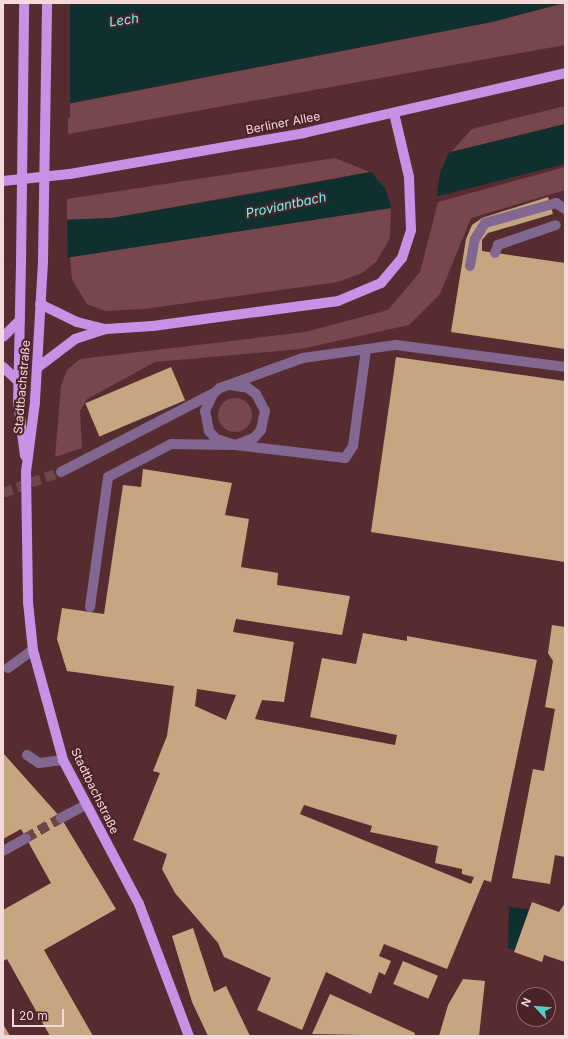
<!DOCTYPE html>
<html>
<head>
<meta charset="utf-8">
<style>
	body { margin:0 }
	#map { position:relative; width:568px; height:1039px; overflow:hidden; background:#562c31; font-family:Inter,sans-serif }
	div>[style] { position:absolute }
	[style*='--x'] { left:calc(var(--x)*1px); top:calc(var(--y)*1px); width:calc(var(--w)*1px); rotate:calc(var(--a)*1deg) }
	.green>* { inset:0; background:#78474d }
	.round { border-radius:50% }
	.water>* { inset:0; background:#10302f }
	.pier>* { inset:0; background:#562c31; transform-origin:0 0 }
	.building>* { inset:0; background:#c5a681; transform-origin:0 0 }
	.minor-tunnel>* { height:10px; margin-top:-5px; transform-origin:0; background:repeating-linear-gradient(90deg,#6e464a 0 10px,transparent 0 15px) }
	.minor>* { height:10px; margin:-5px; padding:0 5px; transform-origin:5px; border-radius:5px; background:#826891 }
	.major>* { height:10px; margin:-5px; padding:0 5px; transform-origin:5px; border-radius:5px; background:#c792e6 }
	.major-bridge>* { height:10px; margin:-5px; padding:0 5px; transform-origin:5px; border-radius:5px; background:#c792e6 }
	span { translate:-50% -50%; white-space:nowrap; text-align:center; line-height:1.15; -webkit-text-stroke:4px #4b2228; paint-order:stroke }
	.street-label { font-size:12px; color:#f4d8da }
	.water-label { font-size:13px; color:#6afbf6; font-style:italic }
	.frame { position:absolute; inset:0; border:4px solid #f4d8da; pointer-events:none }
	.north { position:absolute; left:516px; top:987px; width:40px; height:40px; box-sizing:border-box; background:#4b2228; border:1px solid #8f6b6f; border-radius:50%; rotate:296deg; font-size:11px; font-weight:700; line-height:16px; text-align:center; color:#f4d8da }
	.north::after { content:''; display:block; margin:auto; width:14px; height:18px; background:#53cdca; clip-path:polygon(50% 0,100% 100%,50% 72%,0 100%) }
	.scale { position:absolute; left:12px; top:1009px; width:52px; height:18px; box-sizing:border-box; border:2px solid #f4d8da; border-top:0; padding-left:5px; font-size:12px; line-height:14px; white-space:nowrap; color:#f4d8da; -webkit-text-stroke:3px #4b2228; paint-order:stroke }
</style>
</head>
<body>
<div id="map">
	<div class="green">
		<div style="clip-path:polygon(565px 3px,565px 45px,68px 134px,68px 104px,492px 22px)"></div>
		<div style="clip-path:polygon(565px 106px,565px 124px,451px 152px,472px 129px)"></div>
		<div style="clip-path:polygon(335px 158px,370px 172px,112px 218px,67px 220px,67px 199px)"></div>
		<div style="clip-path:polygon(565px 167px,565px 190px,471px 218px,440px 294px,409px 325px,301px 349px,155px 362px,87px 399px,80px 411px,82px 448px,55px 457px,61px 386px,67px 370px,80px 359px,305px 332px,388px 310px,420px 272px,438px 202px)"></div>
		<div style="clip-path:polygon(391px 208px,390px 238px,376px 262px,362px 273px,338px 282px,144px 309px,105px 311px,87px 304px,72px 280px,70px 257px)"></div>
		<div class="round" style="left:218px;top:398px;width:34px;height:34px"></div>
	</div>
	<div class="water">
		<div style="clip-path:polygon(3px 3px,563px 3px,492px 22px,3px 116px)"></div>
		<div style="clip-path:polygon(565px 124px,565px 164px,391px 208px,65px 258px,3px 222px,112px 218px,280px 189px,370px 172px)"></div>
		<div style="clip-path:polygon(509px 907px,529px 909px,515px 950px,508px 948px)"></div>
	</div>
	<div class="pier">
		<div style="left:3px;top:3px;width:67px;height:115px"></div>
		<div style="clip-path:polygon(450px 150px,440px 173px,436px 200px,392px 209px,385px 188px,370px 171px)"></div>
		<div style="left:67px;top:218px;width:41px;height:64px;rotate:89deg"></div>
	</div>
	<div class="building">
		<div style="clip-path:polygon(548px 197px,553px 214px,488px 233px,482px 240px,482px 251px,565px 263px,565px 349px,451px 332px,466px 239px,472px 225px,482px 218px)"></div>
		<div style="clip-path:polygon(396px 357px,565px 381px,565px 562px,371px 532px)"></div>
		<div style="left:171px;top:367px;width:36px;height:93px;rotate:67deg"></div>
		<div style="clip-path:polygon(evenodd,143px 469px,232px 483px,225px 515px,249px 519px,241px 567px,278px 573px,277px 585px,350px 596px,342px 635px,236px 619px,233px 632px,294px 642px,284px 702px,262px 700px,255px 719px,395px 745px,397px 735px,310px 717px,322px 658px,356px 664px,363px 633px,407px 641px,407px 636px,537px 660px,491px 882px,484px 880px,447px 969px,384px 944px,379px 956px,391px 961px,385px 975px,379px 972px,371px 994px,326px 972px,302px 1030px,257px 1010px,271px 978px,224px 957px,218px 943px,175px 893px,162px 869px,167px 854px,133px 840px,160px 773px,153px 771px,167px 736px,174px 686px,67px 671px,57px 639px,62px 608px,104px 614px,123px 485px,141px 487px,143px 469px,197px 689px,236px 695px,226px 720px,195px 706px,197px 689px,143px 469px,304px 805px,372px 826px,370px 832px,438px 846px,435px 863px,462px 869px,462px 874px,474px 877px,471px 884px,300px 814px,304px 805px)"></div>
		<div style="clip-path:polygon(552px 625px,565px 627px,565px 857px,555px 855px,550px 884px,512px 878px,533px 769px,544px 771px,555px 709px,545px 707px,553px 661px,548px 653px)"></div>
		<div style="clip-path:polygon(3px 753px,61px 818px,116px 909px,44px 950px,93px 1036px,50px 1036px,7px 959px,3px 961px,3px 910px,51px 883px,21px 829px,3px 839px)"></div>
		<div style="clip-path:polygon(532px 902px,559px 912px,565px 903px,565px 962px,544px 955px,542px 962px,514px 952px)"></div>
		<div style="clip-path:polygon(193px 928px,214px 992px,226px 986px,250px 1036px,208px 1036px,192px 1002px,172px 936px)"></div>
		<div style="left:403px;top:961px;width:38px;height:25px;rotate:23deg"></div>
		<div style="clip-path:polygon(463px 979px,485px 981px,479px 1036px,439px 1036px,448px 1005px)"></div>
		<div style="clip-path:polygon(330px 994px,415px 1033px,414px 1036px,312px 1034px)"></div>
		<div style="clip-path:polygon(3px 1024px,10px 1036px,3px 1036px)"></div>
	</div>
	<div class="minor-tunnel">
		<div style="--x:3;--y:493;--w:62;--a:-19.9"></div>
		<div style="--x:26;--y:838;--w:40;--a:-29.7"></div>
	</div>
	<div class="minor">
		<div style="--x:495;--y:253;--w:9;--a:-69"></div>
		<div style="--x:498;--y:245;--w:61;--a:-19"></div>
		<div style="--x:470;--y:266;--w:27;--a:-80"></div>
		<div style="--x:475;--y:239;--w:19;--a:-58"></div>
		<div style="--x:485;--y:223;--w:74;--a:-15.7"></div>
		<div style="--x:556;--y:203;--w:11;--a:34"></div>
		<div style="--x:230;--y:385;--w:18;--a:9"></div>
		<div style="--x:248;--y:388;--w:10;--a:37"></div>
		<div style="--x:256;--y:394;--w:19;--a:62"></div>
		<div style="--x:265;--y:411;--w:19;--a:102"></div>
		<div style="--x:261;--y:430;--w:11;--a:131"></div>
		<div style="--x:254;--y:438;--w:20;--a:160"></div>
		<div style="--x:235;--y:445;--w:20;--a:-162"></div>
		<div style="--x:216;--y:439;--w:11;--a:-131"></div>
		<div style="--x:209;--y:431;--w:20;--a:-101"></div>
		<div style="--x:205;--y:411;--w:19;--a:-65"></div>
		<div style="--x:213;--y:394;--w:9;--a:-41"></div>
		<div style="--x:220;--y:388;--w:88;--a:-19.9"></div>
		<div style="--x:303;--y:358;--w:94;--a:-8"></div>
		<div style="--x:396;--y:345;--w:170;--a:7.4"></div>
		<div style="--x:61;--y:472;--w:170;--a:-27.3"></div>
		<div style="--x:90;--y:607;--w:131;--a:-82.1"></div>
		<div style="--x:108;--y:477;--w:71;--a:-27.6"></div>
		<div style="--x:171;--y:444;--w:64;--a:0.9"></div>
		<div style="--x:235;--y:445;--w:111;--a:6.7"></div>
		<div style="--x:345;--y:458;--w:14;--a:-56"></div>
		<div style="--x:353;--y:446;--w:97;--a:-82.3"></div>
		<div style="--x:8;--y:668;--w:31;--a:-36"></div>
		<div style="--x:27;--y:755;--w:14;--a:34"></div>
		<div style="--x:39;--y:763;--w:24;--a:-7"></div>
		<div style="--x:61;--y:818;--w:27;--a:-28"></div>
		<div style="--x:3;--y:851;--w:26;--a:-29"></div>
	</div>
	<div class="major">
		<div style="--x:3;--y:181;--w:67;--a:-6"></div>
		<div style="--x:70;--y:174;--w:238;--a:-9.9"></div>
		<div style="--x:304;--y:133;--w:268;--a:-12.9"></div>
		<div style="--x:43;--y:262;--w:140;--a:93.3"></div>
		<div style="--x:35;--y:402;--w:71;--a:97.3"></div>
		<div style="--x:26;--y:472;--w:130;--a:89.1"></div>
		<div style="--x:28;--y:602;--w:48;--a:84.1"></div>
		<div style="--x:33;--y:650;--w:114;--a:74.7"></div>
		<div style="--x:63;--y:760;--w:163;--a:62.2"></div>
		<div style="--x:139;--y:904;--w:141;--a:69.3"></div>
		<div style="--x:21;--y:263;--w:138;--a:91.2"></div>
		<div style="--x:18;--y:401;--w:55;--a:82.7"></div>
		<div style="--x:40;--y:304;--w:41;--a:25.9"></div>
		<div style="--x:77;--y:322;--w:30;--a:14"></div>
		<div style="--x:3;--y:337;--w:24;--a:-45"></div>
		<div style="--x:3;--y:367;--w:22;--a:43"></div>
		<div style="--x:37;--y:368;--w:48;--a:-37.3"></div>
		<div style="--x:75;--y:339;--w:33;--a:-18"></div>
		<div style="--x:106;--y:329;--w:47;--a:-3.7"></div>
		<div style="--x:153;--y:326;--w:187;--a:-7.7"></div>
		<div style="--x:338;--y:301;--w:47;--a:-22.7"></div>
		<div style="--x:381;--y:283;--w:33;--a:-50"></div>
		<div style="--x:402;--y:258;--w:29;--a:-72"></div>
		<div style="--x:411;--y:230;--w:53;--a:-92.2"></div>
		<div style="--x:409;--y:177;--w:66;--a:-103.2"></div>
	</div>
	<div class="major-bridge">
		<div style="--x:43;--y:262;--w:259;--a:-89.1"></div>
		<div style="--x:21;--y:263;--w:260;--a:-89.3"></div>
	</div>
	<div class="street-label">
		<span style="left:283px;top:123px;rotate:-11deg">Berliner Allee</span>
		<span style="left:22px;top:387px;rotate:-85deg">Stadtbachstraße</span>
		<span style="left:95px;top:791px;rotate:64deg">Stadtbachstraße</span>
	</div>
	<div class="water-label">
		<span style="left:124px;top:20px;rotate:-8deg">Lech</span>
		<span style="left:286px;top:205px;rotate:-12deg">Proviantbach</span>
	</div>
	<div class="frame"></div>
	<div class="north">N</div>
	<div class="scale">20 m</div>
</div>
</body>
</html>
